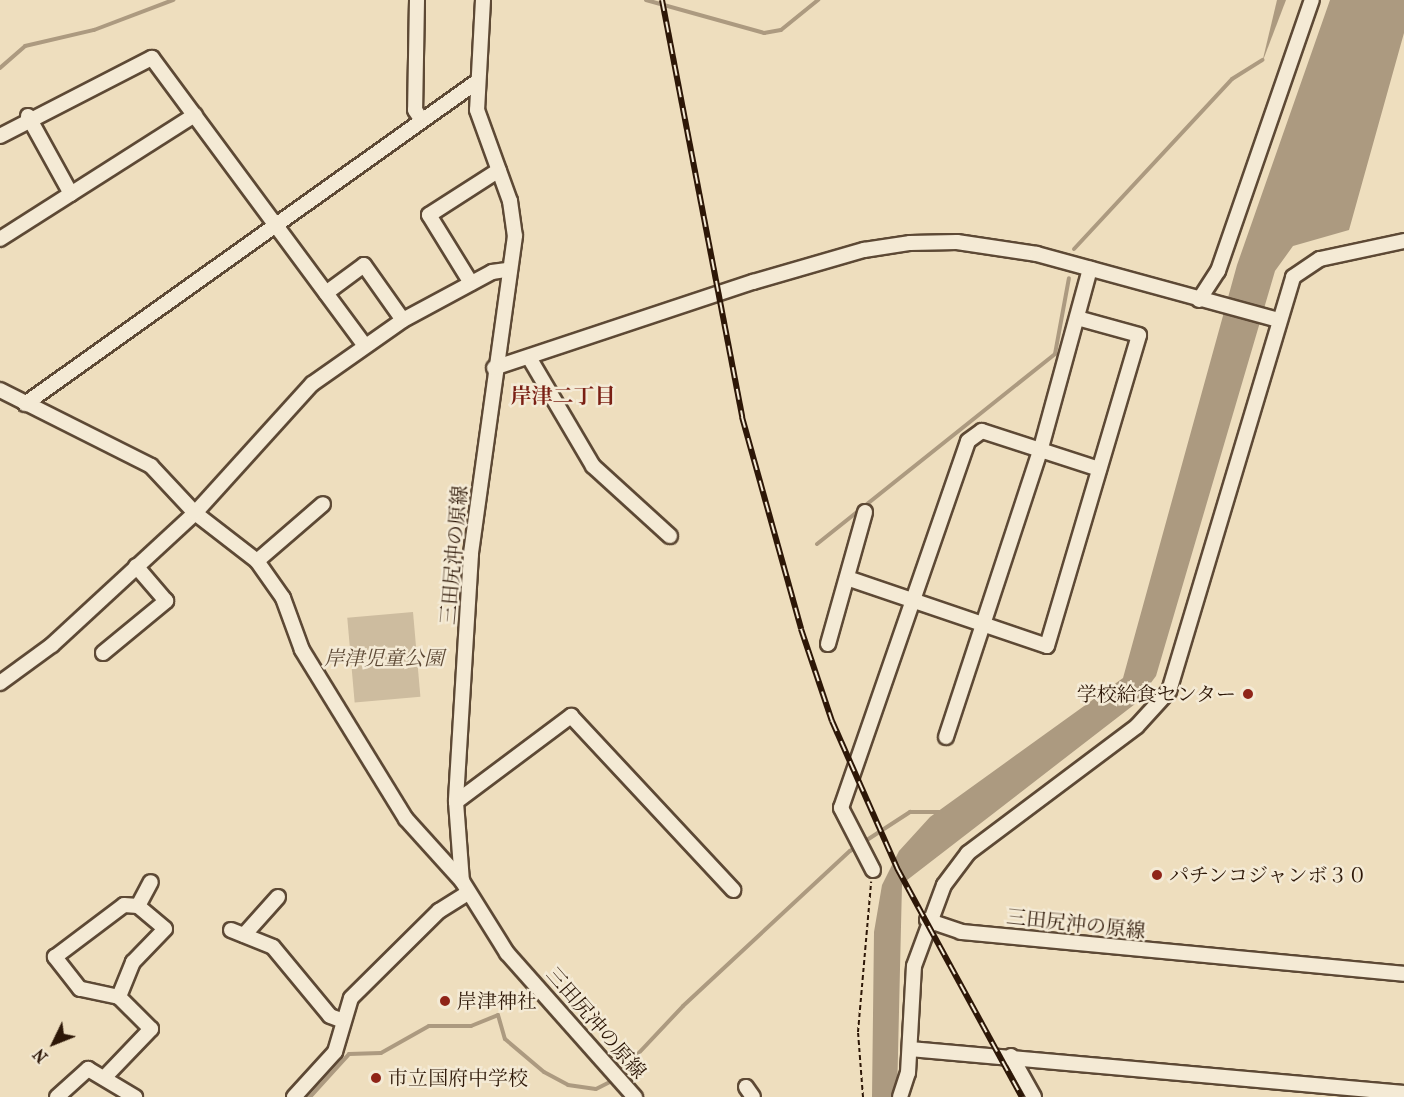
<!DOCTYPE html>
<html>
<head>
<meta charset="utf-8">
<style>
	body { margin:0 }
	#map { position:relative; width:1404px; height:1097px; overflow:hidden; background:#eedebe; font-family:"IM FELL French Canon","Noto Serif JP",serif }
	div>[style] { position:absolute }
	[style*='--x'] { left:calc(var(--x)*1px); top:calc(var(--y)*1px); width:calc(var(--w)*1px); rotate:calc(var(--a)*1deg) }
	.green>* { inset:0; background:#cdbc9f; transform-origin:0 0 }
	.water>* { inset:0; background:#ac9a80 }
	.stream>* { height:4px; margin:-2px; padding:0 2px; transform-origin:2px; border-radius:2px; background:#ac9a80 }
	.path>* { height:2px; margin-top:-1px; transform-origin:0; background:repeating-linear-gradient(90deg,#2d1707 0 4.5px,transparent 0 7.5px) }
	.roads { filter:drop-shadow(2px 0 #5d4935) drop-shadow(-2px 0 #5d4935) drop-shadow(0 2px #5d4935) drop-shadow(0 -2px #5d4935) }
	.minor>* { height:14px; margin:-7px; padding:0 7px; transform-origin:7px; border-radius:7px; background:#f4ead5 }
	.rail>* { height:6px; margin-top:-3px; transform-origin:0; background:repeating-linear-gradient(90deg,#f4ead5 0 11px,#2d1707 0 22px); box-sizing:border-box; border-block:2px solid #2d1707 }
	.dots>* { width:16px; height:16px; translate:-50% -50%; box-sizing:border-box; border:3px solid #f4ead5; border-radius:50% }
	span { translate:-50% -50%; white-space:nowrap; text-align:center; line-height:1.15; -webkit-text-stroke:5px #f4ead5; paint-order:stroke }
	.street-label { font-size:20px; color:#2d1707 }
	.park-label { font-size:20px; color:#5d4935; font-style:italic }
	.poi-label { font-size:20px; color:#2d1707 }
	.right { translate:-100% -50%; text-align:right }
	.left { translate:0 -50%; text-align:left }
	.neighbourhood-label { font-size:21px; color:#7a1f14; font-weight:700 }
	.north { position:absolute; left:24px; top:1013px; width:60px; height:60px; -webkit-text-stroke:4px #f4ead5; paint-order:stroke; rotate:227deg; font-size:16px; font-weight:700; line-height:24px; text-align:center; color:#2d1707 }
	.north::after { content:''; display:block; margin:auto; width:21px; height:27px; background:#2d1707; clip-path:polygon(50% 0,100% 100%,50% 72%,0 100%) }
</style>
</head>
<body>
<div id="map">
	<div class="green">
		<div style="left:413px;top:612px;width:85px;height:66px;rotate:85deg"></div>
	</div>
	<div class="water">
		<div style="clip-path:polygon(1277px 0,1286px 0,1262px 63px)"></div>
		<div style="clip-path:polygon(1330px 0,1404px 0,1404px 33px,1349px 230px,1293px 246px,1275px 271px,1156px 676px,1135px 704px,902px 884px,897px 1097px,872px 1097px,874px 932px,882px 885px,899px 851px,930px 817px,1123px 678px,1237px 265px)"></div>
	</div>
	<div class="stream">
		<div style="--x:646;--y:0;--w:123;--a:15.6"></div>
		<div style="--x:764;--y:33;--w:17;--a:-10"></div>
		<div style="--x:781;--y:30;--w:48;--a:-39"></div>
		<div style="--x:0;--y:68;--w:33;--a:-41"></div>
		<div style="--x:25;--y:46;--w:71;--a:-13.1"></div>
		<div style="--x:94;--y:30;--w:85;--a:-20.8"></div>
		<div style="--x:1074;--y:249;--w:232;--a:-47.1"></div>
		<div style="--x:1232;--y:79;--w:36;--a:-32"></div>
		<div style="--x:817;--y:544;--w:305;--a:-38.6"></div>
		<div style="--x:1055;--y:354;--w:77;--a:-79.6"></div>
		<div style="--x:619;--y:1074;--w:93;--a:-46.7"></div>
		<div style="--x:683;--y:1006;--w:228;--a:-42.9"></div>
		<div style="--x:850;--y:851;--w:72;--a:-33"></div>
		<div style="--x:910;--y:812;--w:31;--a:0"></div>
		<div style="--x:310;--y:1097;--w:58;--a:-47.8"></div>
		<div style="--x:349;--y:1054;--w:32;--a:-2"></div>
		<div style="--x:381;--y:1053;--w:55;--a:-29.4"></div>
		<div style="--x:429;--y:1026;--w:42;--a:0"></div>
		<div style="--x:471;--y:1026;--w:29;--a:-22"></div>
		<div style="--x:498;--y:1015;--w:25;--a:74"></div>
		<div style="--x:505;--y:1039;--w:51;--a:40.2"></div>
		<div style="--x:544;--y:1072;--w:27;--a:28"></div>
		<div style="--x:568;--y:1085;--w:28;--a:8"></div>
		<div style="--x:596;--y:1089;--w:20;--a:-27"></div>
	</div>
	<div class="path">
		<div style="--x:863;--y:1097;--w:65;--a:-94.4"></div>
		<div style="--x:858;--y:1032;--w:151;--a:-85"></div>
	</div>
	<div class="roads">
		<div class="minor">
			<div style="--x:417;--y:0;--w:110;--a:91"></div>
			<div style="--x:415;--y:110;--w:11;--a:56"></div>
			<div style="--x:483;--y:0;--w:110;--a:93.1"></div>
			<div style="--x:477;--y:110;--w:97;--a:70.1"></div>
			<div style="--x:510;--y:201;--w:35;--a:82"></div>
			<div style="--x:515;--y:236;--w:321;--a:97.9"></div>
			<div style="--x:471;--y:554;--w:248;--a:93.5"></div>
			<div style="--x:456;--y:802;--w:79;--a:85.7"></div>
			<div style="--x:462;--y:881;--w:85;--a:58"></div>
			<div style="--x:507;--y:953;--w:193;--a:48.4"></div>
			<div style="--x:28;--y:116;--w:89;--a:61.1"></div>
			<div style="--x:0;--y:136;--w:171;--a:-27.2"></div>
			<div style="--x:152;--y:58;--w:358;--a:53.5"></div>
			<div style="--x:0;--y:239;--w:231;--a:-32.5"></div>
			<div style="--x:471;--y:283;--w:80;--a:-121.7"></div>
			<div style="--x:429;--y:215;--w:83;--a:-32.7"></div>
			<div style="--x:326;--y:293;--w:47;--a:-36.4"></div>
			<div style="--x:364;--y:265;--w:67;--a:54.7"></div>
			<div style="--x:1199;--y:300;--w:35;--a:-57"></div>
			<div style="--x:1218;--y:271;--w:287;--a:-70.9"></div>
			<div style="--x:530;--y:359;--w:124;--a:59.5"></div>
			<div style="--x:593;--y:466;--w:104;--a:42.3"></div>
			<div style="--x:494;--y:368;--w:273;--a:-18.4"></div>
			<div style="--x:753;--y:282;--w:116;--a:-16.1"></div>
			<div style="--x:864;--y:250;--w:47;--a:-8.7"></div>
			<div style="--x:910;--y:243;--w:47;--a:-1.2"></div>
			<div style="--x:957;--y:242;--w:81;--a:8.5"></div>
			<div style="--x:1037;--y:254;--w:251;--a:15.3"></div>
			<div style="--x:0;--y:390;--w:169;--a:26.7"></div>
			<div style="--x:151;--y:466;--w:64;--a:46.9"></div>
			<div style="--x:195;--y:513;--w:78;--a:37.7"></div>
			<div style="--x:257;--y:561;--w:45;--a:54.9"></div>
			<div style="--x:283;--y:598;--w:55;--a:69.9"></div>
			<div style="--x:302;--y:650;--w:198;--a:58.4"></div>
			<div style="--x:406;--y:819;--w:84;--a:47.9"></div>
			<div style="--x:25;--y:404;--w:553;--a:-35.5"></div>
			<div style="--x:257;--y:561;--w:87;--a:-40.8"></div>
			<div style="--x:847;--y:578;--w:211;--a:18.8"></div>
			<div style="--x:1047;--y:646;--w:324;--a:-73.5"></div>
			<div style="--x:1139;--y:335;--w:64;--a:-164.7"></div>
			<div style="--x:828;--y:644;--w:137;--a:-74.3"></div>
			<div style="--x:103;--y:653;--w:82;--a:-39.5"></div>
			<div style="--x:166;--y:601;--w:46;--a:-130.6"></div>
			<div style="--x:0;--y:683;--w:64;--a:-36.2"></div>
			<div style="--x:52;--y:645;--w:195;--a:-42.7"></div>
			<div style="--x:195;--y:513;--w:174;--a:-47.8"></div>
			<div style="--x:312;--y:384;--w:111;--a:-35.1"></div>
			<div style="--x:403;--y:320;--w:101;--a:-28.3"></div>
			<div style="--x:492;--y:272;--w:15;--a:-8"></div>
			<div style="--x:946;--y:737;--w:304;--a:-71.8"></div>
			<div style="--x:1041;--y:448;--w:186;--a:-74.7"></div>
			<div style="--x:456;--y:802;--w:144;--a:-36.8"></div>
			<div style="--x:571;--y:716;--w:238;--a:47"></div>
			<div style="--x:873;--y:870;--w:70;--a:-117.3"></div>
			<div style="--x:841;--y:808;--w:388;--a:-70.9"></div>
			<div style="--x:968;--y:441;--w:17;--a:-36"></div>
			<div style="--x:982;--y:431;--w:123;--a:18"></div>
			<div style="--x:138;--y:906;--w:27;--a:-62"></div>
			<div style="--x:927;--y:920;--w:36;--a:19"></div>
			<div style="--x:961;--y:932;--w:445;--a:5.4"></div>
			<div style="--x:231;--y:930;--w:45;--a:22"></div>
			<div style="--x:273;--y:947;--w:89;--a:50.4"></div>
			<div style="--x:330;--y:1016;--w:12;--a:20"></div>
			<div style="--x:244;--y:935;--w:51;--a:-48.2"></div>
			<div style="--x:910;--y:1049;--w:496;--a:5.1"></div>
			<div style="--x:1011;--y:1056;--w:47;--a:60.7"></div>
			<div style="--x:104;--y:1078;--w:68;--a:-46.2"></div>
			<div style="--x:151;--y:1029;--w:45;--a:-135"></div>
			<div style="--x:119;--y:997;--w:40;--a:-168"></div>
			<div style="--x:80;--y:989;--w:41;--a:-128"></div>
			<div style="--x:55;--y:957;--w:86;--a:-37"></div>
			<div style="--x:124;--y:905;--w:14;--a:4"></div>
			<div style="--x:138;--y:906;--w:35;--a:40"></div>
			<div style="--x:165;--y:929;--w:46;--a:134.1"></div>
			<div style="--x:133;--y:962;--w:38;--a:112"></div>
			<div style="--x:746;--y:1087;--w:12;--a:55"></div>
			<div style="--x:57;--y:1097;--w:42;--a:-42.1"></div>
			<div style="--x:88;--y:1069;--w:55;--a:30.8"></div>
			<div style="--x:294;--y:1097;--w:61;--a:-47.7"></div>
			<div style="--x:335;--y:1052;--w:56;--a:-73.5"></div>
			<div style="--x:351;--y:998;--w:124;--a:-44.7"></div>
			<div style="--x:439;--y:911;--w:32;--a:-32"></div>
			<div style="--x:900;--y:1097;--w:25;--a:-72"></div>
			<div style="--x:908;--y:1073;--w:107;--a:-86.8"></div>
			<div style="--x:914;--y:966;--w:86;--a:-69.7"></div>
			<div style="--x:944;--y:885;--w:40;--a:-53"></div>
			<div style="--x:968;--y:853;--w:211;--a:-36.9"></div>
			<div style="--x:1137;--y:726;--w:47;--a:-47.6"></div>
			<div style="--x:1169;--y:691;--w:432;--a:-73.3"></div>
			<div style="--x:1293;--y:277;--w:32;--a:-34"></div>
			<div style="--x:1320;--y:259;--w:86;--a:-12.1"></div>
		</div>
	</div>
	<div class="rail">
		<div style="--x:662;--y:0;--w:425;--a:79.1"></div>
		<div style="--x:742;--y:417;--w:220;--a:74.4"></div>
		<div style="--x:801;--y:629;--w:97;--a:71.4"></div>
		<div style="--x:832;--y:721;--w:161;--a:66.1"></div>
		<div style="--x:897;--y:868;--w:261;--a:61.4"></div>
	</div>
	<div class="dots">
		<div style="left:1248px;top:694px;background:#8f2418"></div>
		<div style="left:1157px;top:875px;background:#8f2418"></div>
		<div style="left:445px;top:1001px;background:#8f2418"></div>
		<div style="left:376px;top:1078px;background:#8f2418"></div>
	</div>
	<div class="street-label">
		<span style="left:454px;top:555px;rotate:-85deg">三田尻沖の原線</span>
		<span style="left:1076px;top:924px;rotate:6deg">三田尻沖の原線</span>
		<span style="left:596px;top:1023px;rotate:49deg">三田尻沖の原線</span>
	</div>
	<div class="park-label">
		<span style="left:384px;top:658px">岸津児童公園</span>
	</div>
	<div class="poi-label">
		<span class="right" style="left:1236px;top:694px">学校給食センター</span>
		<span class="left" style="left:1169px;top:875px">パチンコジャンボ３０</span>
		<span class="left" style="left:457px;top:1001px">岸津神社</span>
		<span class="left" style="left:388px;top:1078px">市立国府中学校</span>
	</div>
	<div class="neighbourhood-label">
		<span style="left:563px;top:396px">岸津二丁目</span>
	</div>
	<div class="north">N</div>
</div>
</body>
</html>
